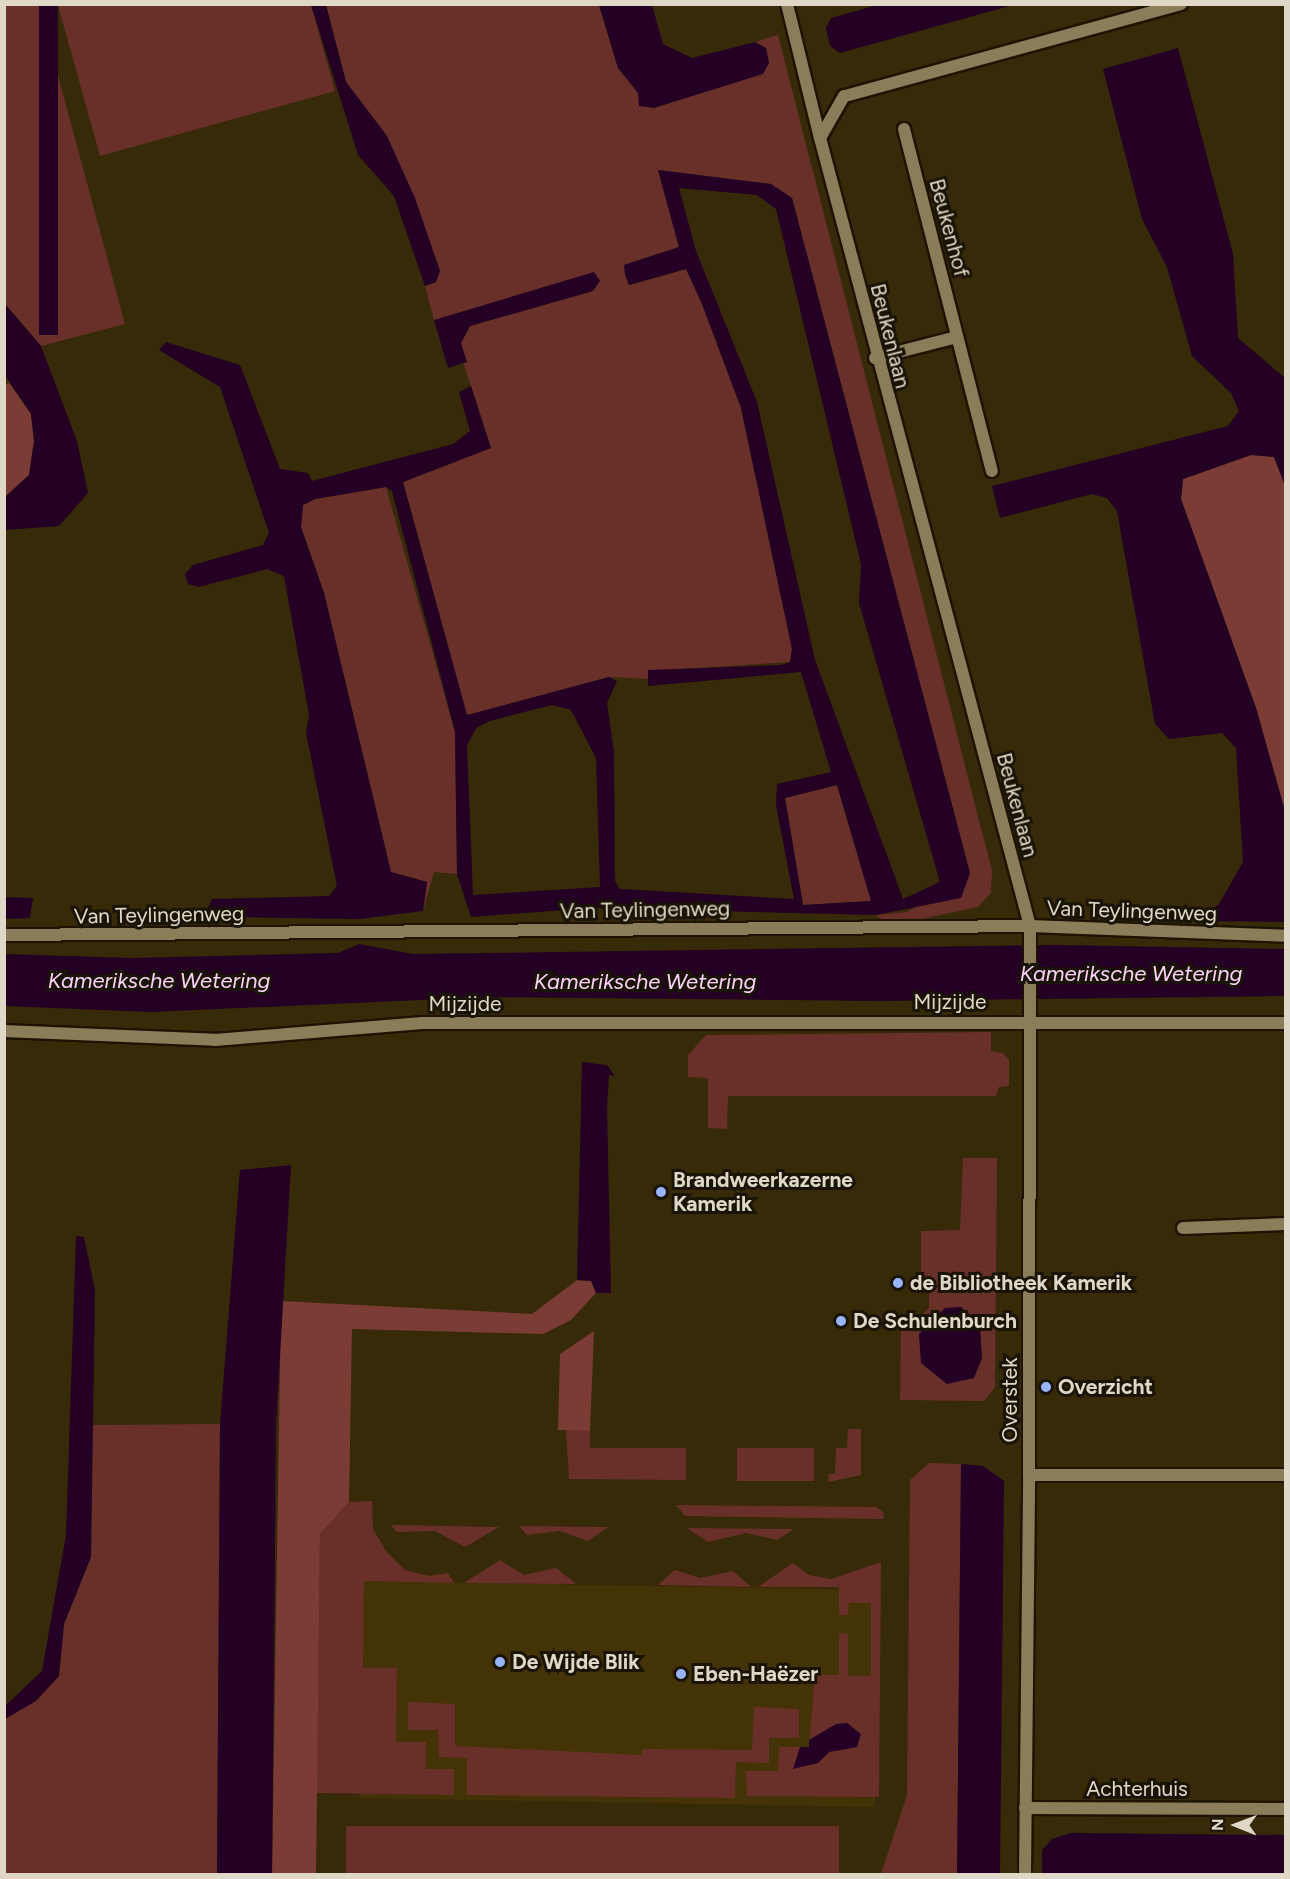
<!DOCTYPE html>
<html>
<head>
<meta charset="utf-8">
<style>
	body { margin:0 }
	#map { position:relative; width:1290px; height:1879px; overflow:hidden; background:#372a08; font-family:Figtree,sans-serif }
	div>[style] { position:absolute }
	[style*='--x'] { left:calc(var(--x)*1px); top:calc(var(--y)*1px); width:calc(var(--w)*1px); rotate:calc(var(--a)*1deg) }
	.built>* { inset:0; background:#433307; transform-origin:0 0 }
	.green>* { inset:0; background:#69302a; transform-origin:0 0 }
	.forest>* { inset:0; background:#7c3c36 }
	.water>* { inset:0; background:#230024; transform-origin:0 0 }
	.roads { filter:drop-shadow(2px 0 #1d1300) drop-shadow(-2px 0 #1d1300) drop-shadow(0 2px #1d1300) drop-shadow(0 -2px #1d1300) }
	.minor>* { height:12px; margin:-6px; padding:0 6px; transform-origin:6px; border-radius:6px; background:#8b7d5a }
	.tertiary>* { height:12px; margin:-6px; padding:0 6px; transform-origin:6px; border-radius:6px; background:#8b7d5a }
	.dots>* { width:16px; height:16px; translate:-50% -50%; box-sizing:border-box; border:3px solid #1a1407; border-radius:50% }
	span { translate:-50% -50%; white-space:nowrap; text-align:center; line-height:1.15; -webkit-text-stroke:6px #1a1407; paint-order:stroke }
	.street-label { font-size:21px; color:#e0d8c6 }
	.poi-label { font-size:21px; color:#e0d8c6; font-weight:700 }
	.left { translate:0 -50%; text-align:left }
	.water-label { font-size:22px; color:#fcd1fa; font-style:italic }
	.frame { position:absolute; inset:0; border:6px solid #e0d8c6; pointer-events:none }
	.north { position:absolute; left:1206px; top:1795px; width:60px; height:60px; -webkit-text-stroke:4px #1a1407; paint-order:stroke; rotate:271deg; font-size:16px; font-weight:700; line-height:24px; text-align:center; color:#e0d8c6 }
	.north::after { content:''; display:block; margin:auto; width:21px; height:27px; background:#e0d8c6; clip-path:polygon(50% 0,100% 100%,50% 72%,0 100%) }
</style>
</head>
<body>
<div id="map">
	<div class="built">
		<div style="left:364px;top:1581px;width:515px;height:217px;rotate:1deg"></div>
	</div>
	<div class="green">
		<div style="clip-path:polygon(4px 5px,39px 5px,125px 324px,41px 346px,5px 304px)"></div>
		<div style="clip-path:polygon(58px 5px,311px 5px,335px 91px,100px 156px)"></div>
		<div style="clip-path:polygon(326px 5px,599px 5px,618px 68px,654px 108px,769px 63px,766px 48px,755px 42px,778px 35px,992px 871px,991px 893px,978px 907px,921px 919px,885px 922px,876px 915px,907px 912px,970px 873px,792px 198px,771px 184px,658px 170px,679px 247px,624px 265px,630px 285px,686px 269px,702px 304px,741px 408px,792px 649px,790px 662px,648px 671px,648px 679px,609px 677px,467px 716px,403px 482px,491px 448px,464px 365px,461px 343px,470px 326px,593px 291px,434px 320px,425px 286px,436px 282px,440px 270px,387px 136px,346px 82px)"></div>
		<div style="clip-path:polygon(386px 487px,455px 732px,457px 874px,434px 872px,423px 911px,427px 882px,391px 872px,324px 593px,301px 527px,303px 505px,315px 499px)"></div>
		<div style="clip-path:polygon(837px 785px,871px 901px,803px 905px,785px 798px)"></div>
		<div style="clip-path:polygon(991px 1032px,991px 1051px,1003px 1053px,1009px 1060px,1009px 1086px,999px 1087px,996px 1096px,728px 1096px,727px 1129px,708px 1128px,708px 1078px,688px 1077px,688px 1055px,706px 1035px)"></div>
		<div style="clip-path:polygon(963px 1158px,997px 1158px,995px 1387px,984px 1401px,900px 1400px,901px 1322px,915px 1322px,929px 1308px,929px 1282px,921px 1281px,921px 1231px,960px 1230px)"></div>
		<div style="clip-path:polygon(220px 1424px,217px 1874px,5px 1874px,4px 1719px,59px 1676px,64px 1624px,91px 1557px,92px 1425px)"></div>
		<div style="clip-path:polygon(848px 1429px,861px 1429px,861px 1475px,828px 1482px,829px 1474px,835px 1474px,836px 1448px,847px 1448px)"></div>
		<div style="clip-path:polygon(566px 1430px,590px 1431px,590px 1448px,686px 1448px,686px 1480px,569px 1479px)"></div>
		<div style="left:737px;top:1448px;width:77px;height:33px"></div>
		<div style="clip-path:polygon(929px 1463px,961px 1464px,957px 1874px,881px 1874px,907px 1795px,910px 1480px)"></div>
		<div style="clip-path:polygon(372px 1501px,373px 1529px,386px 1551px,405px 1570px,429px 1576px,448px 1573px,454px 1583px,364px 1581px,363px 1668px,397px 1668px,396px 1742px,426px 1742px,426px 1769px,454px 1769px,454px 1795px,316px 1793px,320px 1534px,349px 1502px)"></div>
		<div style="clip-path:polygon(676px 1505px,876px 1507px,884px 1513px,883px 1519px,685px 1516px)"></div>
		<div style="clip-path:polygon(391px 1525px,499px 1527px,465px 1547px,435px 1531px,397px 1532px)"></div>
		<div style="clip-path:polygon(519px 1526px,608px 1527px,588px 1541px,560px 1531px,527px 1535px)"></div>
		<div style="clip-path:polygon(687px 1528px,794px 1529px,777px 1540px,746px 1533px,708px 1542px)"></div>
		<div style="clip-path:polygon(500px 1560px,524px 1575px,556px 1568px,576px 1584px,464px 1583px)"></div>
		<div style="clip-path:polygon(881px 1562px,879px 1797px,747px 1796px,746px 1771px,778px 1771px,779px 1747px,809px 1747px,815px 1675px,839px 1675px,839px 1633px,848px 1634px,848px 1676px,871px 1676px,871px 1603px,849px 1603px,848px 1615px,839px 1615px,839px 1587px,758px 1587px,793px 1563px,809px 1575px,831px 1579px)"></div>
		<div style="clip-path:polygon(675px 1570px,700px 1578px,733px 1571px,751px 1587px,658px 1585px)"></div>
		<div style="clip-path:polygon(408px 1702px,455px 1704px,455px 1746px,642px 1755px,642px 1749px,752px 1750px,754px 1707px,799px 1709px,799px 1738px,769px 1738px,769px 1763px,736px 1762px,735px 1798px,467px 1795px,467px 1758px,439px 1757px,438px 1730px,408px 1730px)"></div>
		<div style="left:346px;top:1826px;width:493px;height:48px"></div>
	</div>
	<div class="forest">
		<div style="clip-path:polygon(9px 383px,31px 414px,34px 441px,29px 475px,5px 497px,4px 385px)"></div>
		<div style="clip-path:polygon(1251px 455px,1274px 457px,1286px 486px,1285px 811px,1256px 708px,1181px 499px,1183px 479px)"></div>
		<div style="clip-path:polygon(577px 1280px,591px 1281px,596px 1293px,571px 1320px,543px 1334px,352px 1329px,349px 1502px,320px 1534px,316px 1874px,272px 1874px,281px 1301px,532px 1314px)"></div>
		<div style="clip-path:polygon(594px 1331px,590px 1431px,558px 1430px,560px 1354px)"></div>
	</div>
	<div class="water">
		<div style="left:39px;top:5px;width:19px;height:330px"></div>
		<div style="clip-path:polygon(311px 5px,326px 5px,346px 82px,387px 136px,415px 198px,440px 271px,436px 282px,425px 286px,394px 196px,358px 155px)"></div>
		<div style="clip-path:polygon(599px 5px,652px 5px,663px 44px,692px 58px,755px 42px,766px 48px,769px 63px,763px 74px,654px 108px,639px 106px,638px 93px,618px 68px)"></div>
		<div style="clip-path:polygon(877px 5px,877px 4px,1013px 5px,840px 53px,830px 46px,826px 28px,831px 18px)"></div>
		<div style="clip-path:polygon(1178px 48px,1233px 254px,1238px 338px,1285px 378px,1285px 486px,1274px 457px,1251px 455px,1183px 479px,1181px 499px,1256px 708px,1285px 811px,1285px 922px,1194px 921px,1219px 904px,1243px 862px,1236px 748px,1222px 733px,1169px 739px,1155px 724px,1117px 511px,1107px 498px,1092px 494px,1000px 518px,992px 486px,1228px 426px,1239px 411px,1231px 393px,1192px 356px,1167px 267px,1142px 219px,1103px 69px)"></div>
		<div style="clip-path:polygon(evenodd,658px 170px,771px 184px,792px 198px,970px 873px,961px 898px,876px 915px,592px 908px,471px 917px,457px 874px,455px 732px,392px 491px,386px 487px,315px 499px,303px 505px,301px 527px,324px 593px,391px 872px,427px 882px,423px 911px,359px 919px,229px 917px,207px 910px,212px 899px,329px 896px,337px 886px,306px 733px,309px 715px,284px 576px,267px 569px,199px 587px,188px 584px,185px 574px,193px 565px,263px 545px,269px 533px,220px 387px,159px 350px,166px 342px,240px 365px,280px 469px,308px 473px,312px 481px,453px 444px,470px 431px,459px 392px,471px 386px,491px 448px,403px 482px,467px 715px,609px 677px,617px 681px,607px 703px,614px 751px,615px 881px,620px 889px,794px 899px,776px 805px,777px 784px,831px 772px,801px 672px,648px 686px,648px 670px,781px 665px,790px 662px,792px 649px,741px 408px,702px 304px,686px 269px,629px 285px,625px 275px,624px 265px,679px 247px,658px 170px,679px 188px,757px 195px,776px 209px,861px 564px,859px 603px,940px 882px,903px 899px,815px 660px,757px 402px,696px 251px,679px 188px,658px 170px,552px 705px,571px 710px,596px 758px,600px 887px,473px 895px,467px 746px,476px 728px,490px 721px,552px 705px,658px 170px,837px 785px,871px 901px,803px 905px,785px 798px,837px 785px)"></div>
		<div style="clip-path:polygon(594px 272px,600px 281px,593px 291px,470px 326px,461px 343px,467px 362px,448px 368px,434px 320px)"></div>
		<div style="clip-path:polygon(5px 304px,41px 346px,77px 441px,88px 493px,59px 526px,5px 530px,5px 497px,29px 475px,34px 441px,31px 414px,5px 375px)"></div>
		<div style="clip-path:polygon(4px 897px,33px 898px,30px 918px,5px 919px)"></div>
		<div style="clip-path:polygon(359px 944px,413px 954px,1057px 945px,1286px 949px,1285px 996px,880px 1001px,487px 997px,151px 1012px,5px 1006px,5px 954px,133px 958px,338px 953px)"></div>
		<div style="clip-path:polygon(582px 1062px,607px 1065px,615px 1076px,609px 1075px,607px 1107px,611px 1293px,596px 1293px,591px 1281px,577px 1280px)"></div>
		<div style="clip-path:polygon(291px 1165px,276px 1425px,272px 1874px,217px 1874px,220px 1424px,240px 1170px)"></div>
		<div style="clip-path:polygon(76px 1236px,84px 1237px,95px 1290px,91px 1557px,64px 1624px,59px 1676px,36px 1701px,5px 1719px,5px 1706px,42px 1671px,66px 1535px)"></div>
		<div style="clip-path:polygon(961px 1307px,980px 1325px,982px 1358px,974px 1378px,947px 1384px,921px 1363px,919px 1334px,945px 1308px)"></div>
		<div style="clip-path:polygon(961px 1464px,983px 1466px,1004px 1481px,1000px 1874px,957px 1874px)"></div>
		<div style="clip-path:polygon(847px 1723px,861px 1734px,857px 1747px,829px 1752px,818px 1763px,793px 1769px,800px 1747px,809px 1747px,809px 1740px,836px 1724px)"></div>
		<div style="clip-path:polygon(1070px 1833px,1285px 1835px,1285px 1874px,1042px 1874px,1042px 1850px,1052px 1839px)"></div>
	</div>
	<div class="roads">
		<div class="minor">
			<div style="--x:787;--y:4;--w:138;--a:76.2"></div>
			<div style="--x:904;--y:129;--w:353;--a:75.6"></div>
			<div style="--x:875;--y:358;--w:85;--a:-14.4"></div>
			<div style="--x:1030;--y:926;--w:256;--a:2.2"></div>
			<div style="--x:4;--y:1031;--w:211;--a:2.4"></div>
			<div style="--x:215;--y:1040;--w:208;--a:-4.7"></div>
			<div style="--x:422;--y:1023;--w:864;--a:0"></div>
			<div style="--x:1183;--y:1228;--w:103;--a:-2.2"></div>
			<div style="--x:1025;--y:1808;--w:261;--a:0.2"></div>
			<div style="--x:1025;--y:1874;--w:399;--a:-89.4"></div>
		</div>
		<div class="tertiary">
			<div style="--x:1181;--y:4;--w:349;--a:164.7"></div>
			<div style="--x:844;--y:96;--w:48;--a:119.7"></div>
			<div style="--x:820;--y:138;--w:816;--a:75.08"></div>
			<div style="--x:1030;--y:926;--w:549;--a:90.1"></div>
			<div style="--x:1029;--y:1475;--w:257;--a:0"></div>
			<div style="--x:4;--y:935;--w:1026;--a:-0.5"></div>
		</div>
	</div>
	<div class="dots">
		<div style="left:661px;top:1192px;background:#99b5fd"></div>
		<div style="left:898px;top:1283px;background:#99b5fd"></div>
		<div style="left:841px;top:1321px;background:#99b5fd"></div>
		<div style="left:1046px;top:1387px;background:#99b5fd"></div>
		<div style="left:500px;top:1662px;background:#99b5fd"></div>
		<div style="left:681px;top:1674px;background:#99b5fd"></div>
	</div>
	<div class="street-label">
		<span style="left:949px;top:228px;rotate:75deg">Beukenhof</span>
		<span style="left:890px;top:336px;rotate:76deg">Beukenlaan</span>
		<span style="left:1017px;top:805px;rotate:75deg">Beukenlaan</span>
		<span style="left:645px;top:910px;rotate:-1deg">Van Teylingenweg</span>
		<span style="left:1132px;top:911px;rotate:2deg">Van Teylingenweg</span>
		<span style="left:159px;top:915px;rotate:-1deg">Van Teylingenweg</span>
		<span style="left:950px;top:1002px">Mijzijde</span>
		<span style="left:465px;top:1004px">Mijzijde</span>
		<span style="left:1010px;top:1400px;rotate:-90deg">Overstek</span>
		<span style="left:1137px;top:1789px">Achterhuis</span>
	</div>
	<div class="poi-label">
		<span class="left" style="left:673px;top:1192px">Brandweerkazerne<br>Kamerik</span>
		<span class="left" style="left:910px;top:1283px">de Bibliotheek Kamerik</span>
		<span class="left" style="left:853px;top:1321px">De Schulenburch</span>
		<span class="left" style="left:1058px;top:1387px">Overzicht</span>
		<span class="left" style="left:512px;top:1662px">De Wijde Blik</span>
		<span class="left" style="left:693px;top:1674px">Eben-Haëzer</span>
	</div>
	<div class="water-label">
		<span style="left:1131px;top:974px">Kameriksche Wetering</span>
		<span style="left:159px;top:981px">Kameriksche Wetering</span>
		<span style="left:645px;top:982px">Kameriksche Wetering</span>
	</div>
	<div class="frame"></div>
	<div class="north">N</div>
</div>
</body>
</html>
